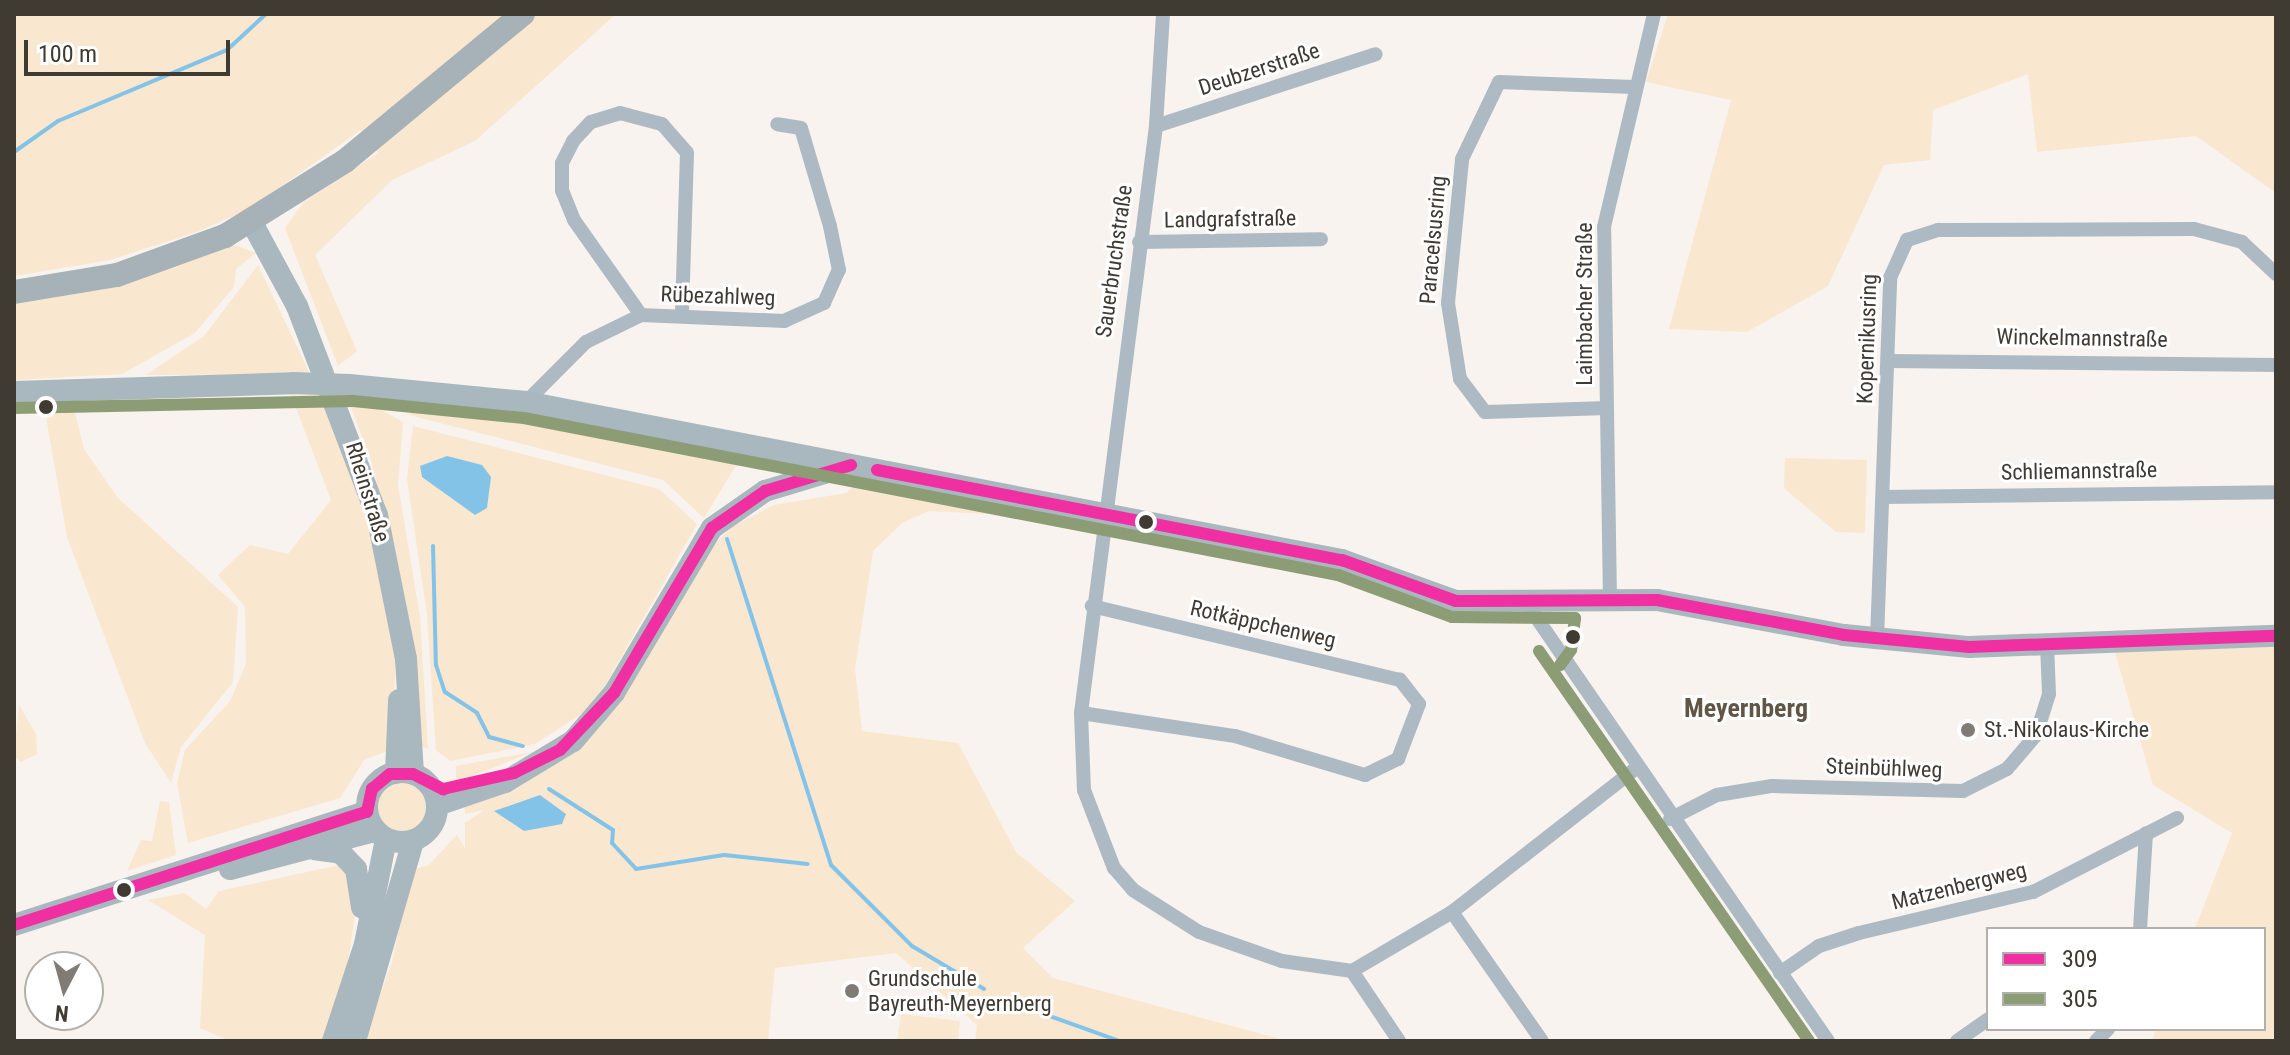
<!DOCTYPE html>
<html>
<head>
<meta charset="utf-8">
<style>
	body { margin:0 }
	#map { position:relative; width:2290px; height:1055px; overflow:hidden; background:#f8f3ee; font-family:"Roboto Condensed",sans-serif }
	div>[style] { position:absolute }
	[style*='--x'] { left:calc(var(--x)*1px); top:calc(var(--y)*1px); width:calc(var(--w)*1px); rotate:calc(var(--a)*1deg) }
	.green>* { inset:0; background:#fae7cf }
	.round { border-radius:50% }
	.water>* { inset:0; background:#84c3e8 }
	.stream>* { height:4px; margin:-2px; padding:0 2px; transform-origin:2px; border-radius:2px; background:#84c3e8 }
	.street>* { height:14px; margin:-7px; padding:0 7px; transform-origin:7px; border-radius:7px; background:#adbac3 }
	.secondary>* { height:22px; margin:-11px; padding:0 11px; transform-origin:11px; border-radius:11px; background:#a9b8bf }
	.secondary>.ring { margin:-11px; padding:0; box-sizing:content-box; background:none; border:22px solid #a9b8bf; border-radius:50% }
	.primary>* { height:24px; margin:-12px; padding:0 12px; transform-origin:12px; border-radius:12px; background:#a6b2b7 }
	.secondary-bridge>* { height:22px; margin:-11px; padding:0 11px; transform-origin:11px; border-radius:11px; background:#a9b8bf }
	.bus-1>* { height:12px; margin:-6px; padding:0 6px; transform-origin:6px; border-radius:6px; background:#ef2fa2 }
	.bus-2>* { height:12px; margin:-6px; padding:0 6px; transform-origin:6px; border-radius:6px; background:#8c9d75 }
	.dots>* { width:22px; height:22px; translate:-50% -50%; box-sizing:border-box; border:4px solid #fff; border-radius:50% }
	span { translate:-50% -50%; white-space:nowrap; text-align:center; line-height:1.15; -webkit-text-stroke:6px #fff; paint-order:stroke }
	.street-label { font-size:22px; color:#3f3a32 }
	.poi-label { font-size:22px; color:#3f3a32 }
	.left { translate:0 -50%; text-align:left }
	.quarter-label { font-size:26px; color:#615545; font-weight:700 }
	.frame { position:absolute; inset:0; border:16px solid #3f3a32; pointer-events:none }
	.legend { position:absolute; left:1986px; top:927px; width:280px; height:104px; box-sizing:border-box; background:#fff; border:2px solid #b2b0ad; margin:0; padding:10px 14px; list-style:none; font-size:24px; color:#3f3a32 }
	.legend li { display:flex; align-items:center; gap:16px; height:40px }
	.legend b { width:40px; border:2px solid #b2b0ad }
	.north { position:absolute; left:24px; top:951px; width:80px; height:80px; box-sizing:border-box; background:#fff; border:2px solid #b2b0ad; border-radius:50%; rotate:186deg; font-size:22px; font-weight:700; line-height:32px; text-align:center; color:#3f3a32 }
	.north::after { content:''; display:block; margin:auto; width:28px; height:36px; background:#807b74; clip-path:polygon(50% 0,100% 100%,50% 72%,0 100%) }
	.scale { position:absolute; left:24px; top:40px; width:206px; height:36px; box-sizing:border-box; border:4px solid #3f3a32; border-top:0; padding-left:10px; font-size:24px; line-height:28px; white-space:nowrap; color:#3f3a32; -webkit-text-stroke:6px #fff; paint-order:stroke }
</style>
</head>
<body>
<div id="map">
	<div class="green">
		<div style="clip-path:polygon(14px 14px,616px 14px,475px 141px,392px 180px,315px 255px,357px 351px,338px 366px,285px 228px,304px 202px,378px 153px,361px 130px,251px 208px,197px 232px,110px 260px,14px 276px)"></div>
		<div style="clip-path:polygon(1668px 14px,2276px 14px,2276px 193px,2196px 136px,2037px 152px,2028px 74px,1933px 110px,1930px 160px,1884px 165px,1828px 286px,1747px 332px,1669px 329px,1731px 100px,1646px 82px)"></div>
		<div style="clip-path:polygon(235px 245px,256px 253px,236px 269px,234px 287px,195px 333px,122px 374px,14px 380px,14px 300px)"></div>
		<div style="clip-path:polygon(258px 265px,310px 374px,146px 375px,204px 336px)"></div>
		<div style="clip-path:polygon(344px 389px,403px 422px,398px 485px,420px 617px,428px 749px,421px 746px,396px 566px,371px 460px)"></div>
		<div style="clip-path:polygon(313px 390px,333px 406px,381px 559px,396px 649px,392px 749px,364px 760px,340px 798px,188px 843px,177px 783px,185px 750px,230px 701px,246px 664px,245px 607px,218px 575px,250px 545px,288px 554px,331px 500px,290px 392px)"></div>
		<div style="clip-path:polygon(365px 390px,527px 408px,748px 457px,748px 463px,735px 467px,704px 518px,663px 480px,413px 416px)"></div>
		<div style="clip-path:polygon(70px 393px,84px 449px,117px 497px,238px 607px,233px 682px,181px 747px,171px 783px,145px 743px,67px 537px,42px 394px)"></div>
		<div style="clip-path:polygon(413px 426px,659px 489px,697px 524px,603px 689px,583px 713px,535px 744px,450px 761px,436px 750px,427px 615px,407px 479px)"></div>
		<div style="clip-path:polygon(1785px 458px,1867px 460px,1865px 533px,1836px 532px,1784px 488px)"></div>
		<div style="clip-path:polygon(861px 480px,992px 500px,990px 514px,929px 511px,902px 523px,873px 551px,855px 669px,862px 731px,958px 743px,1016px 852px,1075px 901px,1023px 948px,1053px 978px,1288px 1041px,975px 1041px,977px 1025px,896px 953px,775px 968px,768px 1041px,362px 1041px,392px 963px,411px 870px,429px 865px,457px 835px,465px 848px,465px 823px,484px 810px,465px 814px,464px 803px,548px 767px,708px 550px,735px 525px,774px 505px,846px 493px)"></div>
		<div style="clip-path:polygon(2276px 647px,2276px 1041px,2152px 1041px,2156px 1029px,2264px 1029px,2264px 929px,2195px 929px,2232px 833px,2153px 785px,2114px 649px)"></div>
		<div style="clip-path:polygon(19px 705px,36px 734px,37px 754px,21px 762px,14px 756px)"></div>
		<div style="clip-path:polygon(532px 752px,480px 773px,456px 781px,456px 766px)"></div>
		<div class="round" style="left:378px;top:783px;width:48px;height:48px"></div>
		<div style="clip-path:polygon(160px 801px,169px 802px,176px 855px,127px 871px,141px 840px,152px 841px)"></div>
		<div style="clip-path:polygon(344px 864px,357px 900px,347px 970px,322px 1041px,230px 1041px,200px 1028px,205px 935px,148px 900px,185px 893px,206px 909px,219px 891px)"></div>
		<div style="clip-path:polygon(901px 1014px,960px 1021px,958px 1041px,897px 1041px)"></div>
	</div>
	<div class="water">
		<div style="clip-path:polygon(447px 456px,482px 465px,491px 477px,487px 508px,475px 515px,422px 477px,420px 466px)"></div>
		<div style="clip-path:polygon(540px 795px,566px 814px,562px 824px,524px 831px,494px 811px)"></div>
	</div>
	<div class="stream">
		<div style="--x:14;--y:152;--w:54;--a:-35.2"></div>
		<div style="--x:58;--y:121;--w:183;--a:-22.8"></div>
		<div style="--x:227;--y:50;--w:53;--a:-42.7"></div>
		<div style="--x:727;--y:539;--w:342;--a:72.3"></div>
		<div style="--x:831;--y:865;--w:115;--a:45"></div>
		<div style="--x:912;--y:946;--w:84;--a:30.8"></div>
		<div style="--x:433;--y:546;--w:119;--a:88.6"></div>
		<div style="--x:436;--y:665;--w:28;--a:72"></div>
		<div style="--x:445;--y:692;--w:38;--a:33"></div>
		<div style="--x:477;--y:713;--w:27;--a:63"></div>
		<div style="--x:489;--y:737;--w:35;--a:15"></div>
		<div style="--x:549;--y:789;--w:76;--a:32.6"></div>
		<div style="--x:613;--y:830;--w:13;--a:94"></div>
		<div style="--x:612;--y:843;--w:35;--a:47"></div>
		<div style="--x:636;--y:869;--w:89;--a:-9"></div>
		<div style="--x:724;--y:855;--w:84;--a:6.1"></div>
		<div style="--x:1008;--y:1001;--w:118;--a:19.8"></div>
	</div>
	<div class="street">
		<div style="--x:1163;--y:14;--w:112;--a:93.6"></div>
		<div style="--x:1156;--y:126;--w:592;--a:97.28"></div>
		<div style="--x:1081;--y:713;--w:77;--a:87.8"></div>
		<div style="--x:1084;--y:790;--w:84;--a:69"></div>
		<div style="--x:1114;--y:868;--w:29;--a:49"></div>
		<div style="--x:1133;--y:890;--w:78;--a:32.5"></div>
		<div style="--x:1199;--y:932;--w:88;--a:19.3"></div>
		<div style="--x:1282;--y:961;--w:71;--a:8.1"></div>
		<div style="--x:1352;--y:971;--w:116;--a:-30.5"></div>
		<div style="--x:1452;--y:912;--w:234;--a:-38"></div>
		<div style="--x:1156;--y:126;--w:231;--a:-18.1"></div>
		<div style="--x:1139;--y:242;--w:182;--a:-0.9"></div>
		<div style="--x:641;--y:315;--w:116;--a:-125.2"></div>
		<div style="--x:574;--y:220;--w:31;--a:-112"></div>
		<div style="--x:562;--y:191;--w:28;--a:-90"></div>
		<div style="--x:562;--y:163;--w:25;--a:-63"></div>
		<div style="--x:573;--y:141;--w:26;--a:-47"></div>
		<div style="--x:591;--y:122;--w:30;--a:-17"></div>
		<div style="--x:620;--y:113;--w:43;--a:14.7"></div>
		<div style="--x:662;--y:124;--w:38;--a:49"></div>
		<div style="--x:687;--y:153;--w:162;--a:91.8"></div>
		<div style="--x:1888;--y:361;--w:388;--a:0.6"></div>
		<div style="--x:526;--y:402;--w:85;--a:-45"></div>
		<div style="--x:586;--y:342;--w:61;--a:-26.1"></div>
		<div style="--x:641;--y:315;--w:143;--a:2.4"></div>
		<div style="--x:784;--y:321;--w:44;--a:-24.2"></div>
		<div style="--x:824;--y:303;--w:36;--a:-66"></div>
		<div style="--x:839;--y:270;--w:45;--a:-101.6"></div>
		<div style="--x:830;--y:226;--w:102;--a:-106.5"></div>
		<div style="--x:801;--y:128;--w:24;--a:-171"></div>
		<div style="--x:1606;--y:408;--w:121;--a:178.1"></div>
		<div style="--x:1485;--y:412;--w:41;--a:-127.1"></div>
		<div style="--x:1460;--y:379;--w:77;--a:-99"></div>
		<div style="--x:1448;--y:303;--w:145;--a:-84.4"></div>
		<div style="--x:1462;--y:159;--w:85;--a:-64.3"></div>
		<div style="--x:1499;--y:82;--w:135;--a:2.1"></div>
		<div style="--x:1883;--y:497;--w:393;--a:-0.7"></div>
		<div style="--x:1610;--y:600;--w:373;--a:-90.9"></div>
		<div style="--x:1604;--y:227;--w:219;--a:-76.8"></div>
		<div style="--x:1527;--y:604;--w:531;--a:55.44"></div>
		<div style="--x:1877;--y:639;--w:361;--a:-87.9"></div>
		<div style="--x:1890;--y:278;--w:42;--a:-65.9"></div>
		<div style="--x:1907;--y:240;--w:33;--a:-18"></div>
		<div style="--x:1938;--y:230;--w:256;--a:-0.2"></div>
		<div style="--x:2194;--y:229;--w:50;--a:15.2"></div>
		<div style="--x:2242;--y:242;--w:47;--a:43.3"></div>
		<div style="--x:1081;--y:713;--w:156;--a:8.5"></div>
		<div style="--x:1235;--y:736;--w:136;--a:16.7"></div>
		<div style="--x:1365;--y:775;--w:37;--a:-26"></div>
		<div style="--x:1398;--y:759;--w:59;--a:-69.1"></div>
		<div style="--x:1419;--y:704;--w:31;--a:-128"></div>
		<div style="--x:1400;--y:680;--w:317;--a:-166.5"></div>
		<div style="--x:1670;--y:819;--w:53;--a:-27.1"></div>
		<div style="--x:1717;--y:795;--w:56;--a:-9.3"></div>
		<div style="--x:1772;--y:786;--w:191;--a:1.5"></div>
		<div style="--x:1963;--y:791;--w:49;--a:-26.6"></div>
		<div style="--x:2007;--y:769;--w:45;--a:-49.5"></div>
		<div style="--x:2036;--y:735;--w:43;--a:-72.4"></div>
		<div style="--x:2049;--y:694;--w:49;--a:-92.3"></div>
		<div style="--x:1452;--y:912;--w:157;--a:55.1"></div>
		<div style="--x:2140;--y:929;--w:96;--a:-86.4"></div>
		<div style="--x:1352;--y:971;--w:84;--a:56.1"></div>
		<div style="--x:1780;--y:973;--w:47;--a:-34.7"></div>
		<div style="--x:1819;--y:946;--w:42;--a:-18"></div>
		<div style="--x:1859;--y:933;--w:179;--a:-13.3"></div>
		<div style="--x:2033;--y:892;--w:162;--a:-27.2"></div>
		<div style="--x:1957;--y:1041;--w:38;--a:-35"></div>
		<div style="--x:2096;--y:1041;--w:17;--a:-45"></div>
	</div>
	<div class="secondary">
		<div style="--x:251;--y:221;--w:97;--a:61.6"></div>
		<div style="--x:297;--y:306;--w:224;--a:69.1"></div>
		<div style="--x:377;--y:515;--w:147;--a:78.6"></div>
		<div style="--x:406;--y:659;--w:115;--a:86.5"></div>
		<div style="--x:349;--y:385;--w:178;--a:5.5"></div>
		<div style="--x:526;--y:402;--w:831;--a:10.96"></div>
		<div style="--x:1342;--y:560;--w:121;--a:19.8"></div>
		<div style="--x:1456;--y:601;--w:201;--a:-0.3"></div>
		<div style="--x:1657;--y:600;--w:190;--a:10.6"></div>
		<div style="--x:1844;--y:635;--w:126;--a:5.5"></div>
		<div style="--x:1969;--y:647;--w:307;--a:-2.1"></div>
		<div style="--x:14;--y:392;--w:279;--a:-1.8"></div>
		<div class="ring" style="left:367px;top:772px;width:48px;height:48px"></div>
		<div style="--x:396;--y:773;--w:73;--a:-87.6"></div>
		<div style="--x:437;--y:805;--w:72;--a:-18.7"></div>
		<div style="--x:505;--y:782;--w:79;--a:-31.1"></div>
		<div style="--x:573;--y:741;--w:63;--a:-49.5"></div>
		<div style="--x:614;--y:693;--w:192;--a:-59.3"></div>
		<div style="--x:712;--y:528;--w:65;--a:-34.9"></div>
		<div style="--x:765;--y:491;--w:83;--a:-16.9"></div>
		<div style="--x:314;--y:849;--w:27;--a:8"></div>
		<div style="--x:341;--y:853;--w:22;--a:47"></div>
		<div style="--x:356;--y:869;--w:39;--a:81"></div>
		<div style="--x:230;--y:869;--w:150;--a:-14.7"></div>
		<div style="--x:14;--y:925;--w:371;--a:-17.8"></div>
		<div style="--x:333;--y:1041;--w:102;--a:-71.7"></div>
		<div style="--x:365;--y:944;--w:107;--a:-78.7"></div>
		<div style="--x:355;--y:1041;--w:208;--a:-73.8"></div>
	</div>
	<div class="primary">
		<div style="--x:14;--y:292;--w:104;--a:-9.4"></div>
		<div style="--x:117;--y:275;--w:115;--a:-19.9"></div>
		<div style="--x:225;--y:236;--w:142;--a:-32"></div>
		<div style="--x:345;--y:161;--w:231;--a:-39.6"></div>
	</div>
	<div class="secondary-bridge">
		<div style="--x:293;--y:383;--w:56;--a:2"></div>
	</div>
	<div class="bus-1">
		<div style="--x:877;--y:470;--w:474;--a:11"></div>
		<div style="--x:1342;--y:560;--w:121;--a:19.8"></div>
		<div style="--x:1456;--y:601;--w:201;--a:-0.3"></div>
		<div style="--x:1657;--y:600;--w:190;--a:10.6"></div>
		<div style="--x:1844;--y:635;--w:126;--a:5.5"></div>
		<div style="--x:1969;--y:647;--w:307;--a:-2.1"></div>
		<div style="--x:14;--y:925;--w:371;--a:-17.8"></div>
		<div style="--x:367;--y:812;--w:24;--a:-78"></div>
		<div style="--x:372;--y:789;--w:23;--a:-40"></div>
		<div style="--x:390;--y:774;--w:23;--a:0"></div>
		<div style="--x:413;--y:774;--w:34;--a:27"></div>
		<div style="--x:443;--y:789;--w:73;--a:-12.7"></div>
		<div style="--x:514;--y:773;--w:51;--a:-26.6"></div>
		<div style="--x:560;--y:750;--w:79;--a:-46.5"></div>
		<div style="--x:614;--y:693;--w:192;--a:-59.3"></div>
		<div style="--x:712;--y:528;--w:65;--a:-34.9"></div>
		<div style="--x:765;--y:491;--w:90;--a:-16.8"></div>
	</div>
	<div class="bus-2">
		<div style="--x:14;--y:408;--w:339;--a:-1.2"></div>
		<div style="--x:353;--y:401;--w:172;--a:5.7"></div>
		<div style="--x:524;--y:418;--w:829;--a:10.92"></div>
		<div style="--x:1338;--y:575;--w:121;--a:20.2"></div>
		<div style="--x:1452;--y:617;--w:123;--a:0.5"></div>
		<div style="--x:1575;--y:618;--w:32;--a:97"></div>
		<div style="--x:1571;--y:650;--w:19;--a:126"></div>
		<div style="--x:1539;--y:651;--w:474;--a:55.3"></div>
	</div>
	<div class="dots">
		<div style="left:46px;top:407px;background:#3f3a32"></div>
		<div style="left:1146px;top:522px;background:#3f3a32"></div>
		<div style="left:1573px;top:637px;background:#3f3a32"></div>
		<div style="left:1968px;top:730px;background:#807b74"></div>
		<div style="left:124px;top:890px;background:#3f3a32"></div>
		<div style="left:852px;top:991px;background:#807b74"></div>
	</div>
	<div class="street-label">
		<span style="left:1259px;top:69px;rotate:-18deg">Deubzerstraße</span>
		<span style="left:1230px;top:219px;rotate:-1deg">Landgrafstraße</span>
		<span style="left:1433px;top:240px;rotate:-85deg">Paracelsusring</span>
		<span style="left:1114px;top:261px;rotate:-82deg">Sauerbruchstraße</span>
		<span style="left:718px;top:296px;rotate:2deg">Rübezahlweg</span>
		<span style="left:1585px;top:304px;rotate:-90deg">Laimbacher Straße</span>
		<span style="left:2082px;top:338px;rotate:1deg">Winckelmannstraße</span>
		<span style="left:1867px;top:339px;rotate:-88deg">Kopernikusring</span>
		<span style="left:2079px;top:471px;rotate:-1deg">Schliemannstraße</span>
		<span style="left:368px;top:492px;rotate:73deg">Rheinstraße</span>
		<span style="left:1263px;top:624px;rotate:13deg">Rotkäppchenweg</span>
		<span style="left:1884px;top:768px;rotate:2deg">Steinbühlweg</span>
		<span style="left:1959px;top:886px;rotate:-14deg">Matzenbergweg</span>
	</div>
	<div class="poi-label">
		<span class="left" style="left:1984px;top:730px">St.-Nikolaus-Kirche</span>
		<span class="left" style="left:868px;top:991px">Grundschule<br>Bayreuth-Meyernberg</span>
	</div>
	<div class="quarter-label">
		<span style="left:1746px;top:709px">Meyernberg</span>
	</div>
	<div class="frame"></div>
	<ul class="legend">
	<li><b style="height:10px;background:#ef2fa2"></b>309</li>
	<li><b style="height:10px;background:#8c9d75"></b>305</li>
	</ul>
	<div class="north">N</div>
	<div class="scale">100 m</div>
</div>
</body>
</html>
